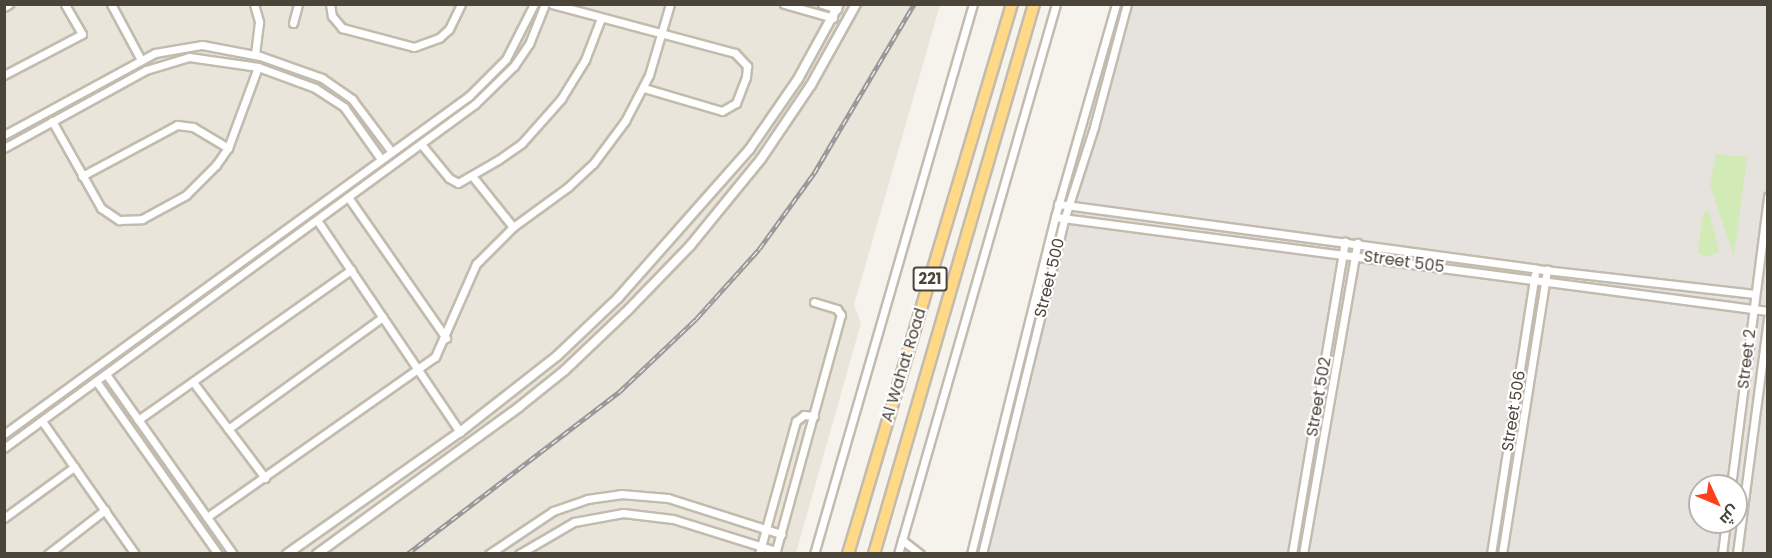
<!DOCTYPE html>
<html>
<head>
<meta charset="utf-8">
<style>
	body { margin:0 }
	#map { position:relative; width:1772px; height:558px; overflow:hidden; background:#f6f3ec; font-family:Poppins,Cairo,sans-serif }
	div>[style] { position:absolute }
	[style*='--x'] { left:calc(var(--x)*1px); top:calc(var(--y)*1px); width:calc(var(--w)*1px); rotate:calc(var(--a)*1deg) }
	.residential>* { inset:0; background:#eae5da }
	.industrial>* { inset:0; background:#e6e2dd }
	.green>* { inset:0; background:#d2eab5 }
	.roads { filter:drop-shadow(2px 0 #c2bbae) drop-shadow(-2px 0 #c2bbae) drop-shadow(0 2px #c2bbae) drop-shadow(0 -2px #c2bbae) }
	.minor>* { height:7px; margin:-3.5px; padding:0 3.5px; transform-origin:3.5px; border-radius:3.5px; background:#fff }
	.tertiary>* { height:8px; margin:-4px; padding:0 4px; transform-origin:4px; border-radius:4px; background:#fff }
	.trunk>* { height:10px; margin:-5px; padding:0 5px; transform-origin:5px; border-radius:5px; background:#ffd985 }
	.rail>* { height:4.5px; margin-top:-2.25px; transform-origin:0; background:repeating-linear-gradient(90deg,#fff 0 7px,#9a9a9a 0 14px); box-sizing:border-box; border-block:2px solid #9a9a9a }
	span { translate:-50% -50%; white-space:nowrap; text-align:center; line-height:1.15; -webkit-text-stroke:4.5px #fff; paint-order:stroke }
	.shield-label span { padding:2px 4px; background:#fff; border:2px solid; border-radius:4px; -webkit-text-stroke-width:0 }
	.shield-label { font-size:15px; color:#4b4439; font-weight:700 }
	.street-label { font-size:16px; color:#4b4439 }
	.frame { position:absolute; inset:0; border:6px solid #4b4439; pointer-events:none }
	.north { position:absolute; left:1688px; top:474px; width:60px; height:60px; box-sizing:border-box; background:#fff; border:2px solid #b7b4b0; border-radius:50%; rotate:134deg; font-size:16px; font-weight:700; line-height:24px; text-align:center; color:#4b4439 }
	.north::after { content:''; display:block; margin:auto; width:21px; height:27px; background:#fc3f1d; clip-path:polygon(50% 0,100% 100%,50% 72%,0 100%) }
</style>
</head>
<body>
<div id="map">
	<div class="residential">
		<div style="clip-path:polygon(4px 5px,940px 5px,854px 305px,861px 323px,796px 553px,5px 553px)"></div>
	</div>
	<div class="industrial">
		<div style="clip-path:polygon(evenodd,1127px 5px,1767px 5px,1767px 553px,986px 554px,1067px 223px,1127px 5px,1700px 486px,1736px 486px,1736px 522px,1700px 522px,1700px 486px)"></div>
	</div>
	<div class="green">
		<div style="clip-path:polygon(1716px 154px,1747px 157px,1734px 256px,1710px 185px)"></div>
		<div style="clip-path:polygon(1709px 210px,1719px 252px,1706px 257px,1698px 253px,1703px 214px)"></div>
	</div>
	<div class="roads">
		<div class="minor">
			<div style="--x:111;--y:4;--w:64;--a:61.8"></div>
			<div style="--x:254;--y:4;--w:19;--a:74"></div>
			<div style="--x:259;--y:22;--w:33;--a:97"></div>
			<div style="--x:330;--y:4;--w:12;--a:81"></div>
			<div style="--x:332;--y:16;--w:16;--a:50"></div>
			<div style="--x:342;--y:28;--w:74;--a:14.8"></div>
			<div style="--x:414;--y:47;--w:27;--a:-20"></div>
			<div style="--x:439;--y:38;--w:13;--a:-42"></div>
			<div style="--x:449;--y:29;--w:28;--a:-64"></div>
			<div style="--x:552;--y:4;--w:189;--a:15"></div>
			<div style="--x:735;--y:53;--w:18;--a:47"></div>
			<div style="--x:747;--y:66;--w:11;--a:95"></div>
			<div style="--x:746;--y:77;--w:28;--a:111"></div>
			<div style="--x:736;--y:103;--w:16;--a:150"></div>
			<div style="--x:722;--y:111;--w:81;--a:-163.6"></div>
			<div style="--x:784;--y:4;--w:51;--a:15.9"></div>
			<div style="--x:822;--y:4;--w:16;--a:18"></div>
			<div style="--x:4;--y:7;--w:6;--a:-31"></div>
			<div style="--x:293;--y:23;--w:20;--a:-75"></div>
			<div style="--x:4;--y:75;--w:88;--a:-27.7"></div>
			<div style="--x:82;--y:34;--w:34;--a:-120"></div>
			<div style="--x:52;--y:121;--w:100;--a:60.6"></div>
			<div style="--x:101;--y:208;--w:22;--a:34"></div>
			<div style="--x:119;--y:220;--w:23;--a:-2"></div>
			<div style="--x:142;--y:219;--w:50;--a:-28.6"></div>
			<div style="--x:186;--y:195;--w:42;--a:-45"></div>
			<div style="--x:216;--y:165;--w:21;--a:-55"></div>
			<div style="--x:228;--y:148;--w:86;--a:-69.7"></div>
			<div style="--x:4;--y:135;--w:172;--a:-28.5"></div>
			<div style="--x:155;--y:53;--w:48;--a:-9.7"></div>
			<div style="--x:202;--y:45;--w:59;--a:10.7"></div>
			<div style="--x:260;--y:56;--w:66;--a:19.5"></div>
			<div style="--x:322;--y:78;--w:37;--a:35"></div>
			<div style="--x:352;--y:99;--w:65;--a:53.1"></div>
			<div style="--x:421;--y:144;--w:44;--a:50.5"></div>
			<div style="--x:449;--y:178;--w:10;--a:29"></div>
			<div style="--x:458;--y:183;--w:46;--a:-29.9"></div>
			<div style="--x:498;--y:160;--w:29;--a:-35"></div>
			<div style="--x:522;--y:143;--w:59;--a:-48.4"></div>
			<div style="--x:561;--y:99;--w:46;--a:-58.4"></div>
			<div style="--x:585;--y:60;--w:45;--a:-69.1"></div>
			<div style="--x:4;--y:148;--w:162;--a:-28.8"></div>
			<div style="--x:146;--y:70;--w:45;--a:-16.8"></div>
			<div style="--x:189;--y:57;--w:70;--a:8.2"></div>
			<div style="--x:258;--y:67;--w:61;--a:20.2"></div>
			<div style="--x:315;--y:88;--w:35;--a:33"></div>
			<div style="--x:344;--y:107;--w:64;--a:54.6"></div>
			<div style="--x:82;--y:176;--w:108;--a:-28.2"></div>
			<div style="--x:177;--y:125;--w:16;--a:7"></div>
			<div style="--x:193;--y:127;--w:41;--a:31"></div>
			<div style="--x:473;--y:177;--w:64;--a:51.3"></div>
			<div style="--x:348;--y:197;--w:172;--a:55.2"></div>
			<div style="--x:1058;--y:204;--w:482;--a:7.7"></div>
			<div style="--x:1536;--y:269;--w:220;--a:6.5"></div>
			<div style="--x:1055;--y:217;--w:719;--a:7.51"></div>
			<div style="--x:317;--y:220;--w:256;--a:56"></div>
			<div style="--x:106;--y:374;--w:220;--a:54.8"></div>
			<div style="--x:96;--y:381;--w:212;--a:54.8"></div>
			<div style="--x:193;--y:382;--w:120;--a:53.1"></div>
			<div style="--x:138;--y:420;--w:261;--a:-35.2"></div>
			<div style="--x:42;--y:421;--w:162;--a:55"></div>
			<div style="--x:228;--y:429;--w:191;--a:-35.9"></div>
			<div style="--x:4;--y:434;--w:575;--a:-36.01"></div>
			<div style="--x:469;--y:96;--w:52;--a:-45"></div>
			<div style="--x:506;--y:59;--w:62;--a:-63"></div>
			<div style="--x:4;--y:448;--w:583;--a:-36.14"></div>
			<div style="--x:475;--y:104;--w:54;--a:-44.3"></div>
			<div style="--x:514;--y:66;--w:27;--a:-56"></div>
			<div style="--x:529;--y:44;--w:43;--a:-68.2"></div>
			<div style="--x:1731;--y:486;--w:292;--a:-82.7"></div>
			<div style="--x:207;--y:517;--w:279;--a:-35.1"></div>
			<div style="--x:435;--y:357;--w:102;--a:-66.2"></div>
			<div style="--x:476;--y:264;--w:52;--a:-45"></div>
			<div style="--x:513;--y:227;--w:68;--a:-36"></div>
			<div style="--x:568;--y:187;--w:34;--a:-43"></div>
			<div style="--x:593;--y:164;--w:54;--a:-53.3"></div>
			<div style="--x:625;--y:121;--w:52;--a:-62.4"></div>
			<div style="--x:649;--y:75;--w:74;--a:-73.5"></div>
			<div style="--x:4;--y:518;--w:87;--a:-36.1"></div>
			<div style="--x:902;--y:540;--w:23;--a:38"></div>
			<div style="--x:48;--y:554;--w:72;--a:-37.7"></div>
			<div style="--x:489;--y:554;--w:77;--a:-33.9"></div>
			<div style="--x:553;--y:511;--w:36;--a:-19"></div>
			<div style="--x:587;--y:499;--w:34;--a:-8"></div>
			<div style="--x:621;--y:494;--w:47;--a:4.9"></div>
			<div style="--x:668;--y:498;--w:119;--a:17.7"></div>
			<div style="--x:519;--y:554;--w:64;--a:-30.2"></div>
			<div style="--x:574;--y:522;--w:50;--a:-10.4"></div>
			<div style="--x:623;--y:513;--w:50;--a:6.8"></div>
			<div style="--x:673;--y:519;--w:108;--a:17.3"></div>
			<div style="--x:759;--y:554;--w:138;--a:-74.5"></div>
			<div style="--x:796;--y:421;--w:10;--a:-37"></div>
			<div style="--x:804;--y:415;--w:10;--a:6"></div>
			<div style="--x:775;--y:554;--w:248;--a:-74.6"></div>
			<div style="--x:841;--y:315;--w:7;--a:-124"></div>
			<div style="--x:837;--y:309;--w:24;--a:-163"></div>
			<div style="--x:814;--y:554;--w:573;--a:-73.88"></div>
			<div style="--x:898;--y:554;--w:572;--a:-73.97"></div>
			<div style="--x:971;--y:554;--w:347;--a:-76"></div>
			<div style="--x:1055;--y:217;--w:222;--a:-74"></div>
			<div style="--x:982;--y:554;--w:347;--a:-76.2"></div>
			<div style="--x:1065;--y:217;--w:95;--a:-72.1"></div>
			<div style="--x:1094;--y:127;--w:127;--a:-75"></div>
			<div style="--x:1292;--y:554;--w:317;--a:-80.4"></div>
			<div style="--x:1303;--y:554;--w:316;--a:-80.1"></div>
			<div style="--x:1491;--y:554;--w:283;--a:-81.1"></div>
			<div style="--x:1502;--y:554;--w:288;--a:-81"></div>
			<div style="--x:1722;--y:554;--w:32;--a:-83"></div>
			<div style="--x:1737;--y:554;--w:239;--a:-82.5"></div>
		</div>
		<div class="tertiary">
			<div style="--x:287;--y:554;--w:212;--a:-35.2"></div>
			<div style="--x:460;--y:432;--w:123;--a:-38.1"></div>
			<div style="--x:557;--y:356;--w:84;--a:-43.6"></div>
			<div style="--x:618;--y:298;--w:198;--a:-48.5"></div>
			<div style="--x:749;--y:150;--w:86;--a:-55.4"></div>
			<div style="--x:798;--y:79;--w:85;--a:-61.3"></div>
			<div style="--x:317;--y:554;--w:250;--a:-36"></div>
			<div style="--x:519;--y:407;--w:59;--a:-38.8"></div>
			<div style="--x:565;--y:370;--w:88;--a:-43.6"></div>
			<div style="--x:629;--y:309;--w:88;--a:-45.9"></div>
			<div style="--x:690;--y:246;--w:112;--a:-50.8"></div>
			<div style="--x:761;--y:159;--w:89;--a:-56"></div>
			<div style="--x:811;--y:85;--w:93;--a:-60.9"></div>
		</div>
		<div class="trunk">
			<div style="--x:848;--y:554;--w:574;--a:-73.4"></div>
			<div style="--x:874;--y:554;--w:573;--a:-73.78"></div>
		</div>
	</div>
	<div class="rail">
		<div style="--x:407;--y:554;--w:267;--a:-37.4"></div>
		<div style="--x:619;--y:392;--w:106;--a:-43.5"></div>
		<div style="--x:696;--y:319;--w:94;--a:-48"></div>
		<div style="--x:759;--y:249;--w:94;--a:-54.1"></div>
		<div style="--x:814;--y:173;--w:196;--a:-59.4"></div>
	</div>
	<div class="shield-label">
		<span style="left:930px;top:279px">221</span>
	</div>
	<div class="street-label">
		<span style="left:1404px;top:262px;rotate:8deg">Street 505</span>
		<span style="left:1050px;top:278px;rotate:-76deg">Street 500</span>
		<span style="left:1747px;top:359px;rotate:-83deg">Street 2</span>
		<span style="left:904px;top:365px;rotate:-73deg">Al Wahat Road</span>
		<span style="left:1319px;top:397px;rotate:-80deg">Street 502</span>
		<span style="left:1514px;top:411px;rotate:-81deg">Street 506</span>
	</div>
	<div class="frame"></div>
	<div class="north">ش</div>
</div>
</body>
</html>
